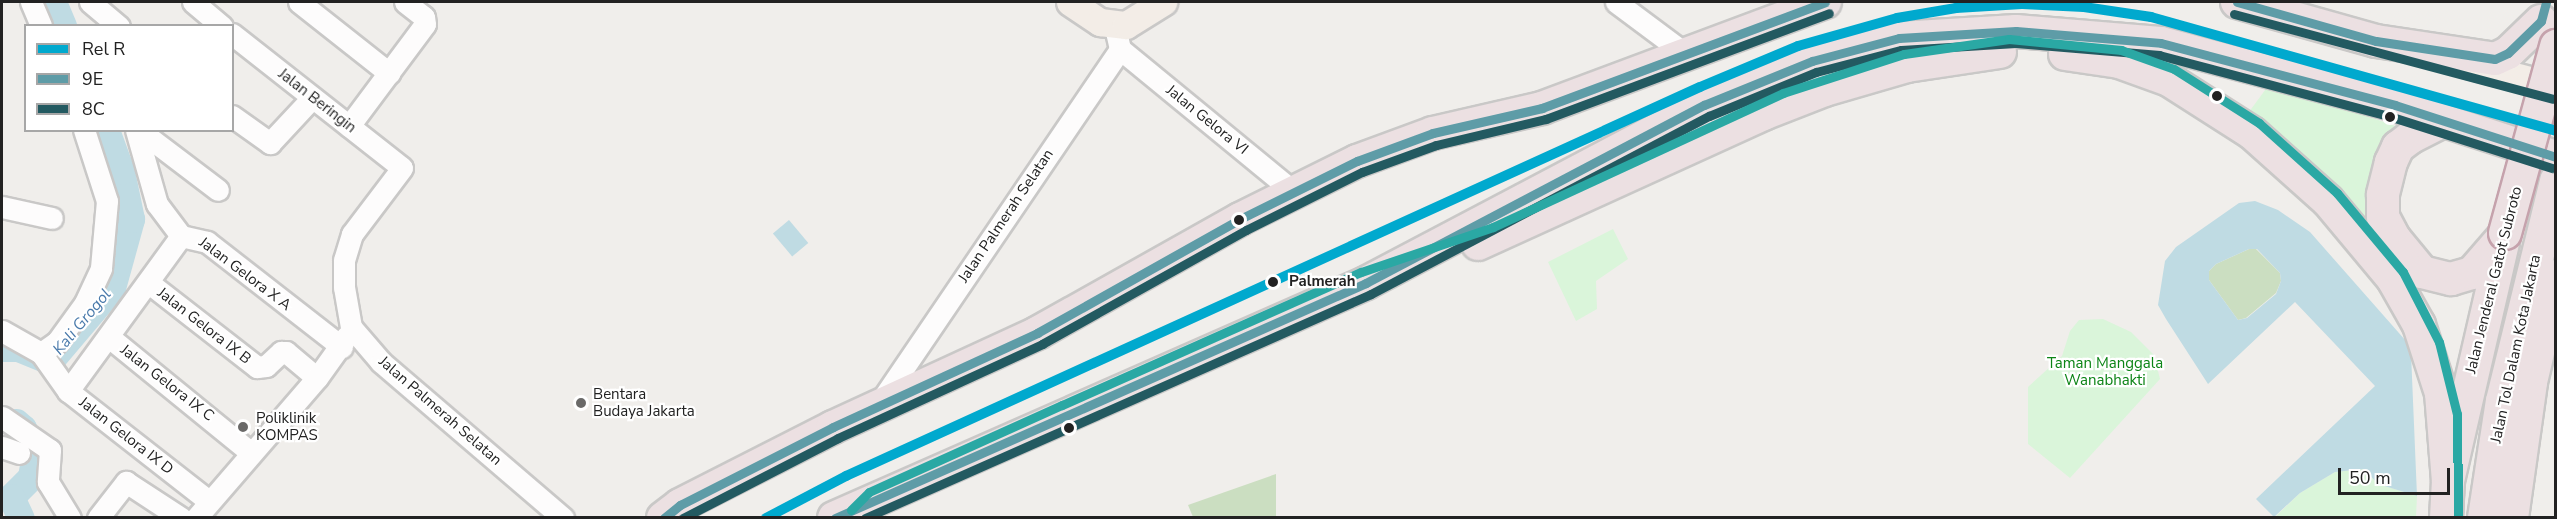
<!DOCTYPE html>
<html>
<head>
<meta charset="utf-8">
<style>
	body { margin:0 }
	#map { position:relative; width:2557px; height:519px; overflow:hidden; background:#f0eeeb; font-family:"Nunito Sans",sans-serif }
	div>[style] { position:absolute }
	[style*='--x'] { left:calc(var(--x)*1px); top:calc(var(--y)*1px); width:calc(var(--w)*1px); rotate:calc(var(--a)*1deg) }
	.forest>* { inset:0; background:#cbdec1 }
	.park>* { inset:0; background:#daf5da }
	.water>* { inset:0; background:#bfdbe3; transform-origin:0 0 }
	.river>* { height:27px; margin:-13.5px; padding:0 13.5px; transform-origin:13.5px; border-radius:13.5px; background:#bfdbe3 }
	.roads { filter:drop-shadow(2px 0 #c9c8c7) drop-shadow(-2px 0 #c9c8c7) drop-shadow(0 2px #c9c8c7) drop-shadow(0 -2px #c9c8c7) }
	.minor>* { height:21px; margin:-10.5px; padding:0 10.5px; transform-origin:10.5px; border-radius:10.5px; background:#fdfcfc }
	.major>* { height:27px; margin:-13.5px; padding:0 13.5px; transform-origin:13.5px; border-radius:13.5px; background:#f3ede7 }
	.highway>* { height:32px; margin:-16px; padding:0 16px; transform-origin:16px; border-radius:16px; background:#ece0e2 }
	.bridges { filter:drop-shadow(2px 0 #c5a2ac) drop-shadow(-2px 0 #c5a2ac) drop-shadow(0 2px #c5a2ac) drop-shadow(0 -2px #c5a2ac) }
	.highway-bridge>* { height:32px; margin:-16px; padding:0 16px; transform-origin:16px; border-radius:16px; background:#ece0e2 }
	.bus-1>* { height:9px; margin:-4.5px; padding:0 4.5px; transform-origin:4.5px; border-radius:4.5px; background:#5e9ca7 }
	.bus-2>* { height:9px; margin:-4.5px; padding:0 4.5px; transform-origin:4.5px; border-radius:4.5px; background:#235a61 }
	.bus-3>* { height:9px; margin:-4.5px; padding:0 4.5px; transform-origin:4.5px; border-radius:4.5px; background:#2aa8a4 }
	.rail-1>* { height:10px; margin:-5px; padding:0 5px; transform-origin:5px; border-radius:5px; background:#00a9ce }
	.dots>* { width:16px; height:16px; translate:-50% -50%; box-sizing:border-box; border:3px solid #fff; border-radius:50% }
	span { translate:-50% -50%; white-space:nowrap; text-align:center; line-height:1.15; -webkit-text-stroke:4.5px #fff; paint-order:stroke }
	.street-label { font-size:15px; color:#222 }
	.stop-label { font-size:15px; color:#222; font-weight:700 }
	.left { translate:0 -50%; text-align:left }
	.park-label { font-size:15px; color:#0c8416 }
	.poi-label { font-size:15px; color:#222 }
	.water-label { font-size:16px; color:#4a7aab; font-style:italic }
	.frame { position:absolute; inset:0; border:3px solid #222; pointer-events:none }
	.legend { position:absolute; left:24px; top:24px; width:210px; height:108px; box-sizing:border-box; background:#fff; border:2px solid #a7a7a7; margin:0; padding:8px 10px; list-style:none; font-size:18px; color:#222 }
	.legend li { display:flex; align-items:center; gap:12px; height:30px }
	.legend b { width:30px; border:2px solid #a7a7a7 }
	.scale { position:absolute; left:2338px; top:468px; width:112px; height:27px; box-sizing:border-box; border:3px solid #222; border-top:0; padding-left:8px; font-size:18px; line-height:21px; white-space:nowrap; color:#222; -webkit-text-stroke:4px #fff; paint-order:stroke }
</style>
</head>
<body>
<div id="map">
	<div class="forest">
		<div style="clip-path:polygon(2249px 249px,2256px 249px,2280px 273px,2281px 281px,2276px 293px,2246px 318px,2238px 320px,2209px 280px,2209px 271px,2216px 264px)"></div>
		<div style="clip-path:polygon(1276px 474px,1276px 517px,1193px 517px,1188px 505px)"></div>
	</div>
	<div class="park">
		<div style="clip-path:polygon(2271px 82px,2401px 128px,2377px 225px,2370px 230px,2337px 186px,2298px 150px,2246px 116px)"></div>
		<div style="clip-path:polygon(1613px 229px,1628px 259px,1596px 281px,1597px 309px,1576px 321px,1548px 262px)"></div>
		<div style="clip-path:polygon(2103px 319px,2131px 332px,2154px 355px,2160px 379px,2070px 478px,2028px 444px,2028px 387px,2062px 356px,2070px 331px,2079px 320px)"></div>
		<div style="clip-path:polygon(2364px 469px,2378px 484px,2417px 496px,2416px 517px,2274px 518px,2300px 493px,2335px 472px)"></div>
	</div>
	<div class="water">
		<div style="clip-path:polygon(evenodd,2255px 201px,2278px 210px,2310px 232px,2406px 341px,2411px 353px,2417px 496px,2378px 484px,2364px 469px,2335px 472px,2300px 493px,2274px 517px,2256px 499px,2375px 386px,2295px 302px,2208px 384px,2166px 319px,2158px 305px,2165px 261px,2176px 247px,2239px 203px,2255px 201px,2249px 249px,2257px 249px,2280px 273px,2281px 281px,2276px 294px,2247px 318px,2238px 320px,2209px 280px,2209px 271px,2216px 264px,2249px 249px)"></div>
		<div style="left:789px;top:220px;width:30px;height:21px;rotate:50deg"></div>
	</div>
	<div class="river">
		<div style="--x:53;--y:2;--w:26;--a:67"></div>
		<div style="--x:2;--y:348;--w:16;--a:0"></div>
		<div style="--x:18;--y:348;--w:35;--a:22"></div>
		<div style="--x:50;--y:361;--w:96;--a:-49.7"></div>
		<div style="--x:112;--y:288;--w:72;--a:-74.6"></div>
		<div style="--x:131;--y:219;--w:49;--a:-101.8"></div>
		<div style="--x:121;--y:171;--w:44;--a:-110.1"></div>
		<div style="--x:16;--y:422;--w:9;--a:41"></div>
		<div style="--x:23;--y:428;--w:29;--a:65"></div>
		<div style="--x:35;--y:454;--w:23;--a:100"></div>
		<div style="--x:31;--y:477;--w:28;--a:135"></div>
		<div style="--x:11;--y:497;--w:23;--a:65"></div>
	</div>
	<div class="roads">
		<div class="minor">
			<div style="--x:31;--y:2;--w:26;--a:67"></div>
			<div style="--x:90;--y:2;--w:38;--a:40"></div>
			<div style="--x:193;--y:2;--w:38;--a:40"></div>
			<div style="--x:299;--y:2;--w:115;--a:38.3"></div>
			<div style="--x:1616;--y:2;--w:89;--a:36.7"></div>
			<div style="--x:232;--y:34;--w:216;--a:38.2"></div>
			<div style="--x:402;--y:168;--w:83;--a:127.1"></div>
			<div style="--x:352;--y:234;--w:27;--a:107"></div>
			<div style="--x:344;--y:260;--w:27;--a:90"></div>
			<div style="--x:344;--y:287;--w:41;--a:80.1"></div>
			<div style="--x:351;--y:327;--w:46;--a:49.4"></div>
			<div style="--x:381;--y:362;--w:240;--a:40.6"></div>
			<div style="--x:1120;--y:49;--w:224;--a:39.4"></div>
			<div style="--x:232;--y:116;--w:47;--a:35.4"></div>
			<div style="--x:270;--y:143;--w:62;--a:-47"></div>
			<div style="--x:349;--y:126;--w:127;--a:-53.3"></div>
			<div style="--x:425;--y:24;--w:7;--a:-98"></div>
			<div style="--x:424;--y:17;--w:24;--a:-142"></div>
			<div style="--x:136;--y:130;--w:77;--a:74.2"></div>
			<div style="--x:157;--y:204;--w:40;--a:53"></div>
			<div style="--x:181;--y:236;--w:27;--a:13"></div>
			<div style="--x:207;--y:242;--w:171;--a:37.9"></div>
			<div style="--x:139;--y:130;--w:99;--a:37.2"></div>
			<div style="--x:2;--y:207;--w:51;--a:12.4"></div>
			<div style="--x:181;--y:236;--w:192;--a:126.1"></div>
			<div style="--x:68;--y:391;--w:179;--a:38"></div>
			<div style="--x:149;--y:283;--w:137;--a:37.9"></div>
			<div style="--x:257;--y:367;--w:9;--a:-6"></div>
			<div style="--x:266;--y:366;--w:21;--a:-43"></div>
			<div style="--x:281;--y:352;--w:5;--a:0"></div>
			<div style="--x:286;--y:352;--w:40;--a:40"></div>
			<div style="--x:2;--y:331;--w:45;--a:29.4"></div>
			<div style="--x:41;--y:353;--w:47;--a:54.6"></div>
			<div style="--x:109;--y:337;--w:183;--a:39.2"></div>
			<div style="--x:41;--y:353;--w:19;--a:-35"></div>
			<div style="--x:57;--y:342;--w:48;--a:-54.3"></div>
			<div style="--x:85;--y:303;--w:38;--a:-65"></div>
			<div style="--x:101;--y:268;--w:67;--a:-84.9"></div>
			<div style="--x:107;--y:201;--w:75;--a:-107.9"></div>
			<div style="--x:879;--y:404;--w:429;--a:-55.8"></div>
			<div style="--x:1120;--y:49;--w:26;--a:-103"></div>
			<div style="--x:2;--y:417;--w:58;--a:34.5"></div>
			<div style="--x:50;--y:450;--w:32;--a:94"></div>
			<div style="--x:48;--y:482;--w:42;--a:58.6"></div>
			<div style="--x:2;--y:447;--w:18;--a:19"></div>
			<div style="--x:98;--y:518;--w:46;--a:-52.1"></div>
			<div style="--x:126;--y:482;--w:66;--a:33.2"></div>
			<div style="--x:196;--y:518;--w:185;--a:-49.2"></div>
			<div style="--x:317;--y:378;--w:52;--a:-54.5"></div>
		</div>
		<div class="major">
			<div style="--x:1070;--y:2;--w:36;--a:34"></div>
			<div style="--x:1100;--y:22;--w:26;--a:7"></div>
			<div style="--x:1126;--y:25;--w:44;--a:-31.9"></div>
			<div style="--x:2468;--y:64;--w:91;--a:14.6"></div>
		</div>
		<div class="highway">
			<div style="--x:2237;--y:2;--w:144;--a:15.7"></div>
			<div style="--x:2376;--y:41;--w:120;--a:8.6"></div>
			<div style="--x:2495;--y:59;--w:14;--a:-25"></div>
			<div style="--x:2508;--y:53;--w:46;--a:-44.1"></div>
			<div style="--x:2065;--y:54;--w:55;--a:8.4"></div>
			<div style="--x:2119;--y:62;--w:53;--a:19.8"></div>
			<div style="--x:2169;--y:80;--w:98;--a:32.6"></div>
			<div style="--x:2252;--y:133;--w:102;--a:41.8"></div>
			<div style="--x:2328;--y:201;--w:102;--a:50.2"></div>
			<div style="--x:2393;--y:279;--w:53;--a:60.5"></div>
			<div style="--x:2419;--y:325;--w:71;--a:72.1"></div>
			<div style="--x:2441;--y:393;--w:88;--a:85.5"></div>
			<div style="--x:2443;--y:121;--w:37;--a:153"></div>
			<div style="--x:2410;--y:138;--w:15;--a:143"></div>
			<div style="--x:2398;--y:147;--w:17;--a:115"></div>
			<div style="--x:2391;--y:162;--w:34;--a:104"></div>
			<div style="--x:2383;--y:195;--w:22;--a:90"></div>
			<div style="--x:2383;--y:217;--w:24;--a:62"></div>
			<div style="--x:2394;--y:238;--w:44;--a:50.5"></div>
			<div style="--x:2422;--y:272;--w:30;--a:14"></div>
			<div style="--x:2451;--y:279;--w:22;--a:-16"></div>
			<div style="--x:2472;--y:273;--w:49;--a:-49.1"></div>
			<div style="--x:1478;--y:244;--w:313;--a:-24.5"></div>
			<div style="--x:1763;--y:114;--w:66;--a:-21.2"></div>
			<div style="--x:1825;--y:90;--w:85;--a:-16.3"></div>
			<div style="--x:1907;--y:66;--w:94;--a:-8.6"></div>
			<div style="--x:663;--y:518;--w:21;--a:-37"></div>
			<div style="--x:680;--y:505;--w:172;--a:-27"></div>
			<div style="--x:833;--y:427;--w:225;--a:-24.7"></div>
			<div style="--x:1037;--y:333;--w:233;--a:-29.3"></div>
			<div style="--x:1240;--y:219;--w:131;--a:-26.4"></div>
			<div style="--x:1357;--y:161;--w:81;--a:-20.2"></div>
			<div style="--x:1433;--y:133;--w:112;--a:-12.9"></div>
			<div style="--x:1542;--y:108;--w:302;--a:-20.5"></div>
			<div style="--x:834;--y:518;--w:582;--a:-23.83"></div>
			<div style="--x:1366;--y:283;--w:382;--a:-27.8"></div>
			<div style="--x:1704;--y:105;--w:117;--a:-22.2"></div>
			<div style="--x:1812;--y:61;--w:90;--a:-14.8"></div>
			<div style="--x:1899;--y:38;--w:117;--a:-3.4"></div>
			<div style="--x:2016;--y:31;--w:145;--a:4.7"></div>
			<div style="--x:2161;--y:43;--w:242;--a:14.8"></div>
			<div style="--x:2395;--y:105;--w:169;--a:17.9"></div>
			<div style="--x:2446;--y:518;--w:37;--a:-87"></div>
			<div style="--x:2448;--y:481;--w:245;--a:-77"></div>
			<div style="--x:2484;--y:518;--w:118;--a:-81.3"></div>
			<div style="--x:2502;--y:401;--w:227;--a:-76.2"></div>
			<div style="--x:2512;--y:518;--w:137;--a:-82"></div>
			<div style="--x:2531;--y:382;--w:109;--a:-76.7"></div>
		</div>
	</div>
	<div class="bridges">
		<div class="highway-bridge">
			<div style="--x:2505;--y:233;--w:194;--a:-74.7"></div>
		</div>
	</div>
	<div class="bus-1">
		<div style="--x:2237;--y:2;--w:144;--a:15.7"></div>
		<div style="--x:2376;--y:41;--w:120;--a:8.6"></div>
		<div style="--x:2495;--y:59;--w:14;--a:-25"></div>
		<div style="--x:2508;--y:53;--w:46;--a:-44.1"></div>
		<div style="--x:2541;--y:21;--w:20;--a:-75"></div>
		<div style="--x:664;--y:518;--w:21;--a:-39"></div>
		<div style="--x:680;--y:505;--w:172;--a:-27"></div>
		<div style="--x:833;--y:427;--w:225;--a:-24.7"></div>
		<div style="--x:1037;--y:333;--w:233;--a:-29.3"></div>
		<div style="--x:1240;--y:219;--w:131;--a:-26.4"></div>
		<div style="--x:1357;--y:161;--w:81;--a:-20.2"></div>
		<div style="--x:1433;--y:133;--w:112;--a:-12.9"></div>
		<div style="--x:1542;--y:108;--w:302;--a:-20.5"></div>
		<div style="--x:835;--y:518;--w:581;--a:-23.87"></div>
		<div style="--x:1366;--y:283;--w:382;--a:-27.8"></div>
		<div style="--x:1704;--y:105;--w:117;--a:-22.2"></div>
		<div style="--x:1812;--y:61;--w:90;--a:-14.8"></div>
		<div style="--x:1899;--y:38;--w:117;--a:-3.4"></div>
		<div style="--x:2016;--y:31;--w:145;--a:4.7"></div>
		<div style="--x:2161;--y:43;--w:242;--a:14.8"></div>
		<div style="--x:2395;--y:105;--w:169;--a:17.9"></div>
	</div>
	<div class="bus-2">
		<div style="--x:2234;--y:14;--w:330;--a:14.9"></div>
		<div style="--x:683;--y:518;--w:174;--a:-27.3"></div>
		<div style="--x:838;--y:438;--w:225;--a:-24.7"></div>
		<div style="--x:1042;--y:344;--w:234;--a:-29.2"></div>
		<div style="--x:1246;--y:230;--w:130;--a:-26.6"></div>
		<div style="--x:1362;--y:172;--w:79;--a:-20"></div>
		<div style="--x:1436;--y:145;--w:113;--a:-13.3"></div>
		<div style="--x:1546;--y:119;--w:302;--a:-20.5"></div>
		<div style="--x:865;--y:518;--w:553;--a:-23.88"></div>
		<div style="--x:1371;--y:294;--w:382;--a:-27.8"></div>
		<div style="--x:1709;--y:116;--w:116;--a:-22.4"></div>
		<div style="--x:1816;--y:72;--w:88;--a:-14.5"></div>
		<div style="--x:1901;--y:50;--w:115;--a:-3.5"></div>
		<div style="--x:2016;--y:43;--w:144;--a:4.8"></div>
		<div style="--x:2159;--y:55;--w:241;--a:14.9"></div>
		<div style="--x:2392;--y:117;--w:168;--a:17.7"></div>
	</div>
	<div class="bus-3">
		<div style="--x:851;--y:510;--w:25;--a:-45"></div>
		<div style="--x:869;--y:492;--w:212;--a:-24.3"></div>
		<div style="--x:1062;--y:405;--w:327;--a:-24"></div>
		<div style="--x:1361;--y:272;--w:139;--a:-18.8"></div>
		<div style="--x:1493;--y:227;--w:319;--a:-24.8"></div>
		<div style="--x:1783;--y:93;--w:127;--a:-17.9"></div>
		<div style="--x:1904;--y:54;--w:106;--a:-8.1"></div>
		<div style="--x:2009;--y:39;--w:113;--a:5.6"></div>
		<div style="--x:2121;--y:50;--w:56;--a:19.7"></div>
		<div style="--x:2174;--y:69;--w:101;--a:32.4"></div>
		<div style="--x:2259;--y:123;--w:105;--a:41.9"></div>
		<div style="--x:2337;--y:193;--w:103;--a:50.1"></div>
		<div style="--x:2403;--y:272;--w:79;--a:62.8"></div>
		<div style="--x:2439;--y:342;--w:74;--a:76"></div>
		<div style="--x:2457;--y:414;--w:104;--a:89.4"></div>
	</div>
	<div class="rail-1">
		<div style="--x:766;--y:518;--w:90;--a:-27.7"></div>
		<div style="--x:846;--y:476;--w:938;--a:-24.49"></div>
		<div style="--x:1700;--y:87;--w:106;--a:-22.7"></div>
		<div style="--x:1798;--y:46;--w:103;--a:-15.8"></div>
		<div style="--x:1897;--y:18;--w:60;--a:-9.6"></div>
		<div style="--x:1956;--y:8;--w:66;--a:-3.5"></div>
		<div style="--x:2022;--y:4;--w:62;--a:2.8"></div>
		<div style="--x:2084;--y:7;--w:68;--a:8.5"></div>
		<div style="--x:2151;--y:17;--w:421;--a:15.7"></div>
	</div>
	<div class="dots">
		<div style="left:2217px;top:96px;background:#222"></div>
		<div style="left:2390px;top:117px;background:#222"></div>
		<div style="left:1239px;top:220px;background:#222"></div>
		<div style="left:1273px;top:282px;background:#222"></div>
		<div style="left:581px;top:403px;background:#6a6968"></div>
		<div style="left:243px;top:427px;background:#6a6968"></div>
		<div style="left:1069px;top:428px;background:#222"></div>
	</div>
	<div class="street-label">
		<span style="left:317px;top:101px;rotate:38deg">Jalan Beringin</span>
		<span style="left:1207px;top:120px;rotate:39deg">Jalan Gelora VI</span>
		<span style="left:1006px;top:216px;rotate:-56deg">Jalan Palmerah Selatan</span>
		<span style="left:245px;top:274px;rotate:37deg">Jalan Gelora X A</span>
		<span style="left:2494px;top:280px;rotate:-76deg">Jalan Jenderal Gatot Subroto</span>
		<span style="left:204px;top:326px;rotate:38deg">Jalan Gelora IX B</span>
		<span style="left:2516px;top:349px;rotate:-78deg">Jalan Tol Dalam Kota Jakarta</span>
		<span style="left:167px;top:383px;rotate:38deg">Jalan Gelora IX C</span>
		<span style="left:440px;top:411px;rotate:41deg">Jalan Palmerah Selatan</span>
		<span style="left:126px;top:436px;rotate:38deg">Jalan Gelora IX D</span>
	</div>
	<div class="stop-label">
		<span class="left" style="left:1289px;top:282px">Palmerah</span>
	</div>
	<div class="park-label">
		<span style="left:2105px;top:372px">Taman Manggala<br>Wanabhakti</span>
	</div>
	<div class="poi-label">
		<span class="left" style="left:593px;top:403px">Bentara<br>Budaya Jakarta</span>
		<span class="left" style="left:256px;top:427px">Poliklinik<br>KOMPAS</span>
	</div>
	<div class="water-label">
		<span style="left:82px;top:322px;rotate:-50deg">Kali Grogol</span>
	</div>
	<div class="frame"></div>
	<ul class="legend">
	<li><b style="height:8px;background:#00a9ce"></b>Rel R</li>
	<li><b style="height:8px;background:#5e9ca7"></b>9E</li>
	<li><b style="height:8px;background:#235a61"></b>8C</li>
	</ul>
	<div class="scale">50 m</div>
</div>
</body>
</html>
